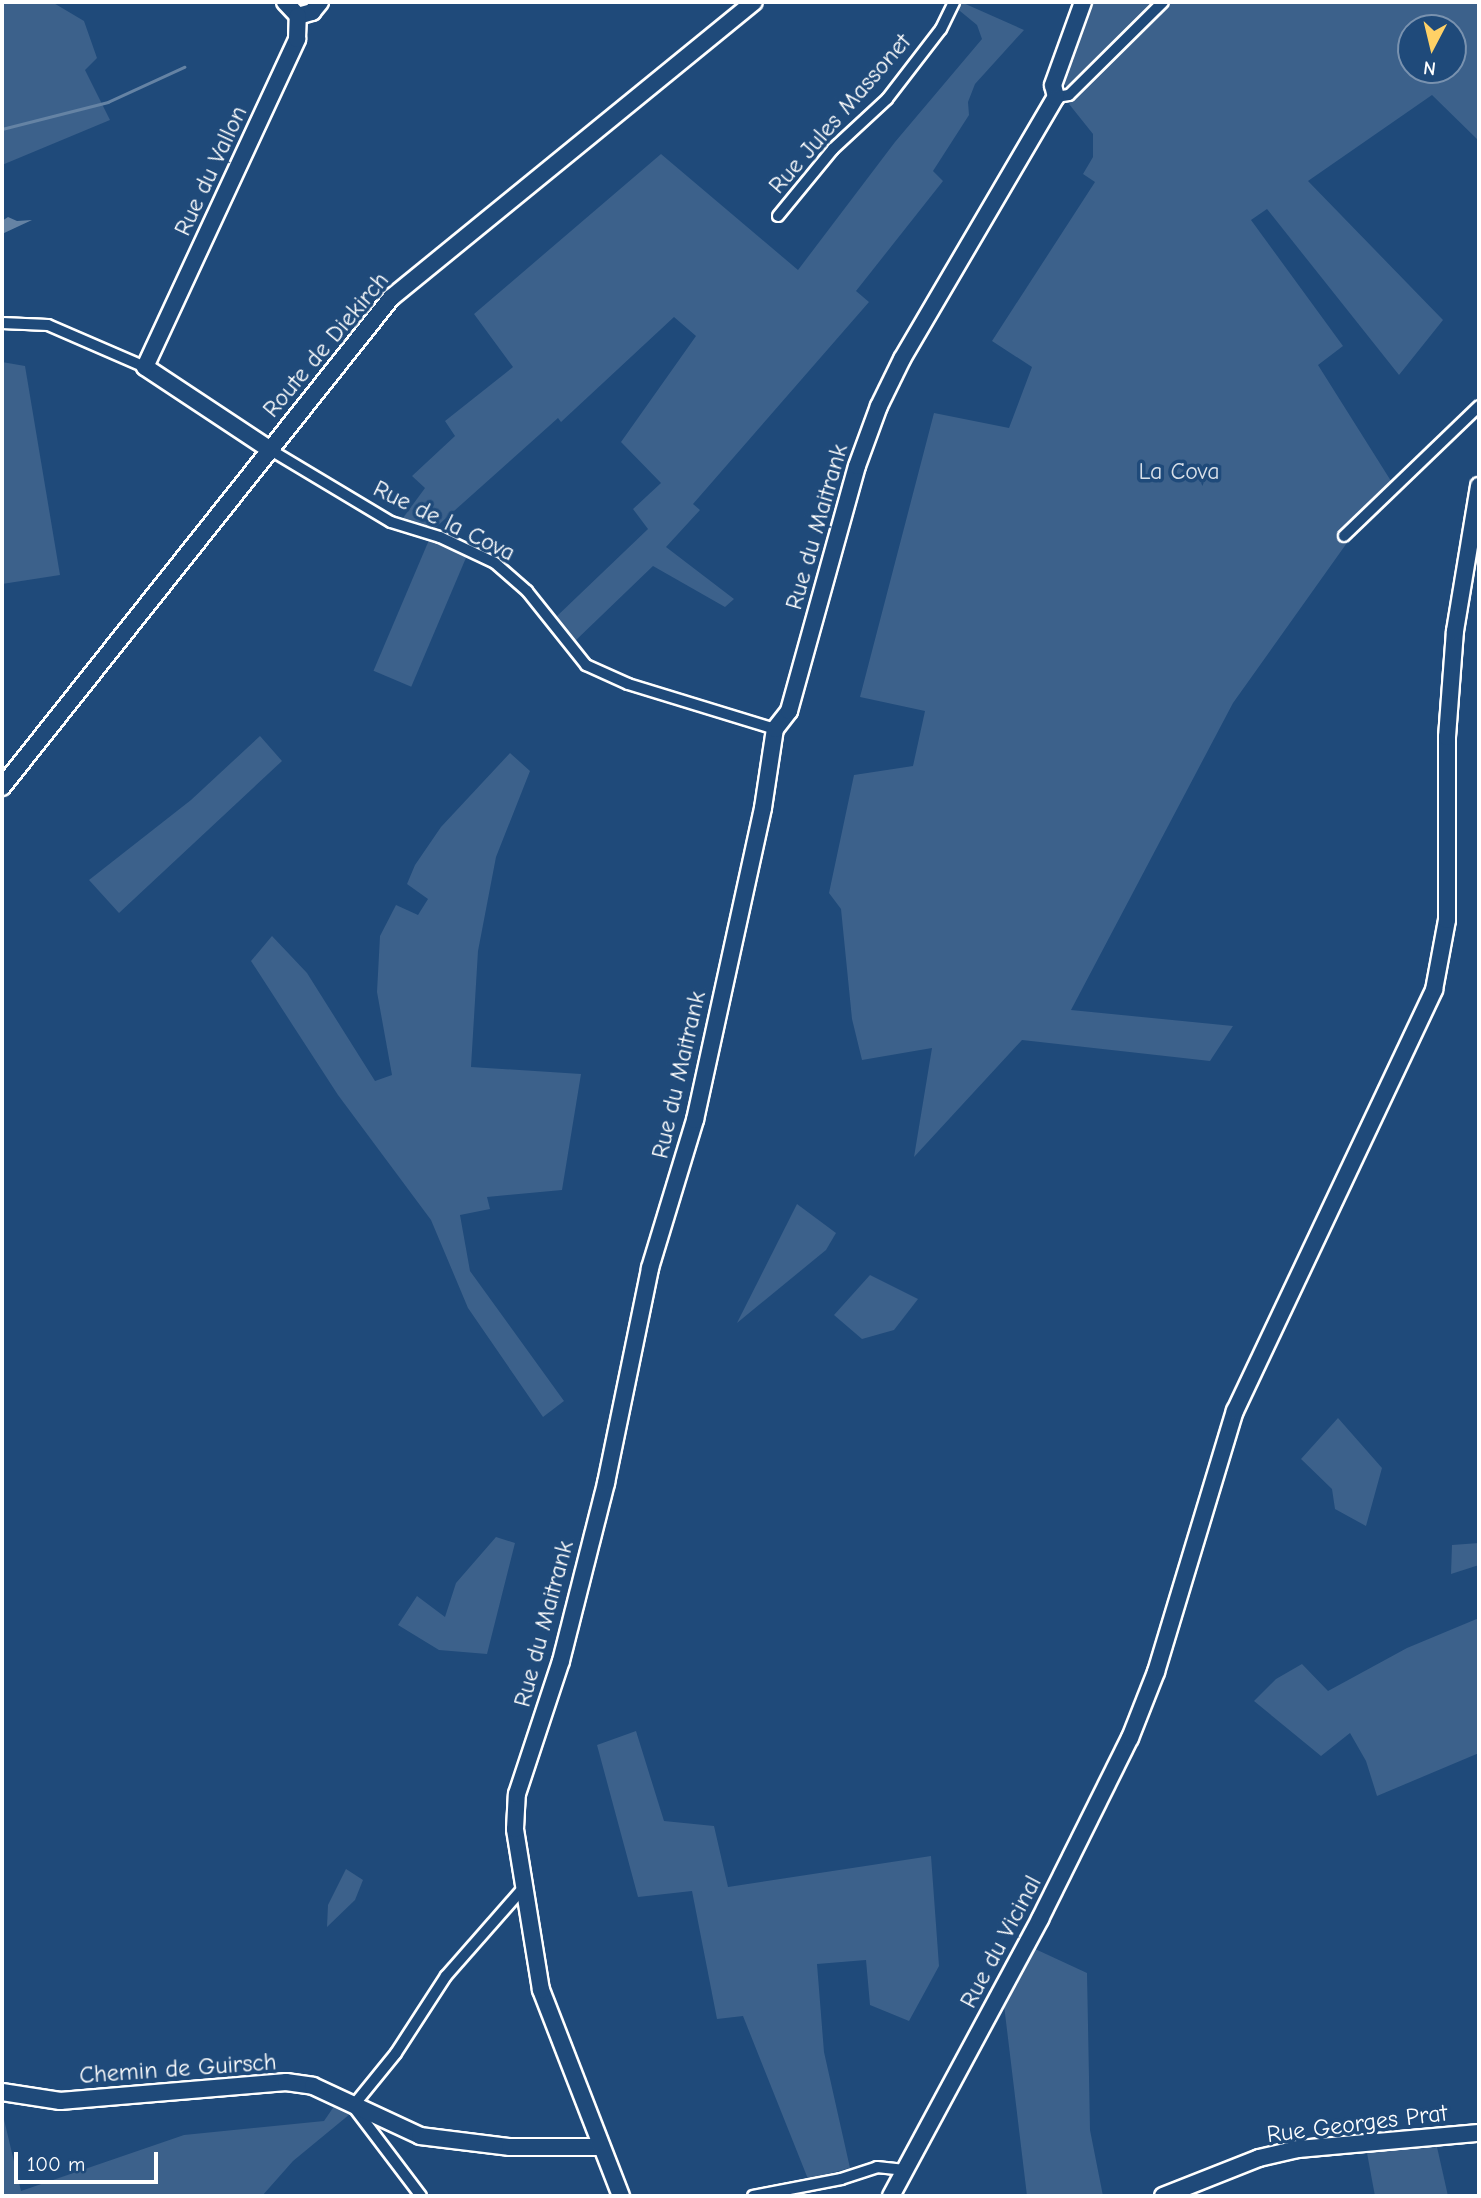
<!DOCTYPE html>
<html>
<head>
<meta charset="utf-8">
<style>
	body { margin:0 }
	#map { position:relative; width:1481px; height:2198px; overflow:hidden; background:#1f4a7a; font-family:"Comic Neue",sans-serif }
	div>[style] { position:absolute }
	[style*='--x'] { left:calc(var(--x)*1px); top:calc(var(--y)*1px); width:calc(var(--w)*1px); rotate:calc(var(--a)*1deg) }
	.green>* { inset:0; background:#3c618b; transform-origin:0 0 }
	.water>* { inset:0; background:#6583a4 }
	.stream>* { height:2.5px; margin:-1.25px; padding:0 1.25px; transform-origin:1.25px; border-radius:1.25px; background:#6583a4 }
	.roads { filter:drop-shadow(2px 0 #fff) drop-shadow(-2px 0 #fff) drop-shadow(0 2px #fff) drop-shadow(0 -2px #fff) }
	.street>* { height:10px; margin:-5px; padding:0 5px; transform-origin:5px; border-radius:5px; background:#1f4a7a }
	.secondary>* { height:16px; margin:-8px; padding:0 8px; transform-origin:8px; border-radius:8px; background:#1f4a7a }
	span { translate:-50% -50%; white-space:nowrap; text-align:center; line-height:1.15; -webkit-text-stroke:7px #1f4a7a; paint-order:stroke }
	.street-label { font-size:24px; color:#fff }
	.park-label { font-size:24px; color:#d8dfe8 }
	.frame { position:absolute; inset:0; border:4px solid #fff; pointer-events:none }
	.north { position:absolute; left:1397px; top:14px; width:70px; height:70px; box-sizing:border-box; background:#1f4a7a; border:2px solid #7992af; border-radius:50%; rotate:187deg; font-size:19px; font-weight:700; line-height:28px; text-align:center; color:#fff }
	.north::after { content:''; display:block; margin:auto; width:24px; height:32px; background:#ffd166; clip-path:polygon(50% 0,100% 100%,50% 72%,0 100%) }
	.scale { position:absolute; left:14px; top:2152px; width:144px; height:32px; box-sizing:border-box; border:4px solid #fff; border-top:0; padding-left:9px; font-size:21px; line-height:24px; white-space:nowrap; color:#fff; -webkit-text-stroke:5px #1f4a7a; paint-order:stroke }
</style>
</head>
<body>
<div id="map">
	<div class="green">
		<div style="clip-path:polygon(2px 2px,52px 2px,84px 21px,97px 58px,85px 70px,110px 120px,2px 165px)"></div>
		<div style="clip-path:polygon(949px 2px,961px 2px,1024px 30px,975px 84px,968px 102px,969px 115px,933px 171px,943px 181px,856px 291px,869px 302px,693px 504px,700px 510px,666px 547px,734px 599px,725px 607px,653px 566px,574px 642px,556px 617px,648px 529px,633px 509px,661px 483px,621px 442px,696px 336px,674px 317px,561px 422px,558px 418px,435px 528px,403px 518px,425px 488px,412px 476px,455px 436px,445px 421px,513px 367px,474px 314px,661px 154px,798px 270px,895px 142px,982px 39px,977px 25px)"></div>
		<div style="clip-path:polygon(1094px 2px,1156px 2px,1068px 88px,1063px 83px)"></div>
		<div style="clip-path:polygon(evenodd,1169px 2px,1479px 2px,1479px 141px,1432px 95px,1308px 181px,1443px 320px,1399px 375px,1267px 209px,1251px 220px,1343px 346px,1318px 365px,1391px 481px,1233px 703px,1071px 1010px,1233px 1026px,1210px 1061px,1022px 1040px,914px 1157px,932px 1048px,862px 1060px,852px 1019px,841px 909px,829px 893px,854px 775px,913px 766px,925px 711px,860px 697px,934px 413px,1009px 428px,1032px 367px,992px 341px,1095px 182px,1083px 174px,1093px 157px,1093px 134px,1069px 104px,1169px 2px,1411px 28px,1453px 28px,1453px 70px,1411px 70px,1411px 28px)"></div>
		<div style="clip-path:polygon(2px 362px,25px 366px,60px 575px,2px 584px)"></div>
		<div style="left:429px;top:540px;width:41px;height:142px;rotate:23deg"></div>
		<div style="clip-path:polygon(260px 736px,282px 761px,119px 913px,89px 880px,191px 800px)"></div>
		<div style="clip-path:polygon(510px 753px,530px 771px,496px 857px,478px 951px,471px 1067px,581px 1074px,562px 1190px,487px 1197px,490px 1209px,460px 1215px,470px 1271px,564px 1401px,543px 1417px,468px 1308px,431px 1220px,338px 1095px,251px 961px,272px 936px,307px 973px,375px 1081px,392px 1075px,377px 992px,380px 936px,396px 905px,418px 915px,428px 899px,407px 884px,415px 865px,441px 827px)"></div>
		<div style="clip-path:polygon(797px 1204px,836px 1233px,826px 1250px,737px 1323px)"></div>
		<div style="clip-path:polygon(870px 1275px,918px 1299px,894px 1330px,862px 1339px,834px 1315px)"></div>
		<div style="clip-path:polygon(1338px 1418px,1382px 1468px,1366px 1526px,1335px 1509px,1332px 1489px,1301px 1459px)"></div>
		<div style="clip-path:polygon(496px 1537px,515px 1543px,487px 1654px,439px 1650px,398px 1625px,417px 1596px,445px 1617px,456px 1583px)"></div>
		<div style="clip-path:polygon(1479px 1543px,1479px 1565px,1451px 1574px,1452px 1545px)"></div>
		<div style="clip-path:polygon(1479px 1618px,1479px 1753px,1377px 1796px,1366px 1761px,1350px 1733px,1321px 1756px,1254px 1701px,1276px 1679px,1302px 1664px,1328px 1691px,1407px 1648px)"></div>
		<div style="clip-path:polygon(636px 1731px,664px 1821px,714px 1826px,728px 1887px,931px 1856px,939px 1966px,909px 2021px,870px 2005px,866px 1960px,817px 1964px,824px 2052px,850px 2168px,808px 2179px,743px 2016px,717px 2019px,692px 1891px,638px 1897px,597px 1745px)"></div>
		<div style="clip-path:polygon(346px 1869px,363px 1880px,355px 1900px,327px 1927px,328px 1905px)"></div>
		<div style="clip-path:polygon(1033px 1948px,1087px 1973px,1090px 2130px,1103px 2196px,1027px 2196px,1004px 2005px)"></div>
		<div style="clip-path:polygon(337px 2102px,350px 2114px,293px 2161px,262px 2196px,2px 2196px,2px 2111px,21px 2191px,184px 2135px,324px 2121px)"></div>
		<div style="clip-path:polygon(1437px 2147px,1448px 2196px,1375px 2196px,1367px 2153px)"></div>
	</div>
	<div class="water">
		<div style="clip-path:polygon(8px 217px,17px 221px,32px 220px,2px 234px,2px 221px)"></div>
	</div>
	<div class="stream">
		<div style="--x:2;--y:129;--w:109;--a:-14.3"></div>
		<div style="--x:108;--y:102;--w:84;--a:-24.7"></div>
	</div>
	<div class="roads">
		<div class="street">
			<div style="--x:1056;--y:97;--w:13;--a:-9"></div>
			<div style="--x:1069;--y:95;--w:132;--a:-44.7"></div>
			<div style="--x:778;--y:216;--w:87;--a:-50.6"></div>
			<div style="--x:833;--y:149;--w:74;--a:-42.8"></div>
			<div style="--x:887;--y:99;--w:88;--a:-52.4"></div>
			<div style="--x:941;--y:29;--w:30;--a:-64"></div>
			<div style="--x:2;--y:323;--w:46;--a:2.5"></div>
			<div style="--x:48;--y:325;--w:106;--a:23.4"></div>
			<div style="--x:269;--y:449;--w:142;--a:30.9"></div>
			<div style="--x:391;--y:522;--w:51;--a:17"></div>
			<div style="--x:440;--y:537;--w:61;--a:25.3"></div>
			<div style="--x:495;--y:563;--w:43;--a:41.2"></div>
			<div style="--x:527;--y:591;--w:95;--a:51.4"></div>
			<div style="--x:586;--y:665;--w:46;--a:24.3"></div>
			<div style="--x:628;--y:684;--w:154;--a:17"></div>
			<div style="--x:1344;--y:536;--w:187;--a:-43.9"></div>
			<div style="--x:421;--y:2196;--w:113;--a:-127.1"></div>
			<div style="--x:353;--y:2106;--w:68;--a:-50.9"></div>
			<div style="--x:396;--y:2053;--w:92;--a:-57"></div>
			<div style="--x:446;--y:1976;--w:120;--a:-48.7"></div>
			<div style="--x:753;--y:2196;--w:90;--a:-10.9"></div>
			<div style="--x:841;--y:2179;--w:38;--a:-18"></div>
			<div style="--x:877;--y:2167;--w:28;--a:6"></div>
		</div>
		<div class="secondary">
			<div style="--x:285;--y:2;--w:19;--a:47"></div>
			<div style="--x:298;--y:16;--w:15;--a:-16"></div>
			<div style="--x:312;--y:12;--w:13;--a:-51"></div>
			<div style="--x:269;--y:449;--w:149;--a:-146.5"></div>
			<div style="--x:145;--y:367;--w:362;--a:-65.1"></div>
			<div style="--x:297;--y:39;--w:23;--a:-88"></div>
			<div style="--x:2;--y:787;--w:625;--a:-51.5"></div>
			<div style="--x:391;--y:298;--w:468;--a:-39.2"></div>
			<div style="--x:2;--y:2092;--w:59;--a:8.8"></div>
			<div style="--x:60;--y:2101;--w:227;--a:-4.8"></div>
			<div style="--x:286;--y:2082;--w:27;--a:8"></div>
			<div style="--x:313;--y:2086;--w:118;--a:25"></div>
			<div style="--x:420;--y:2136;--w:91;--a:7"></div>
			<div style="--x:510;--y:2147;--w:89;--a:0"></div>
			<div style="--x:621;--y:2196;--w:221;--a:-111.2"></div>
			<div style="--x:541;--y:1990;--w:163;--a:-99.2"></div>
			<div style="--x:515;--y:1829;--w:35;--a:-87"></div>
			<div style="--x:517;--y:1794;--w:140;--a:-71.7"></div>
			<div style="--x:561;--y:1661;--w:184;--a:-75.8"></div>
			<div style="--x:606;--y:1483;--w:219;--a:-78.4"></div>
			<div style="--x:650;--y:1268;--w:155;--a:-73.1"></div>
			<div style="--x:695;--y:1120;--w:319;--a:-77.7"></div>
			<div style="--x:763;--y:808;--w:80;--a:-81.4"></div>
			<div style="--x:775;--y:729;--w:23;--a:-52"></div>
			<div style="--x:789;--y:711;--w:254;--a:-74.5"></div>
			<div style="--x:857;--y:466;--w:64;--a:-69.9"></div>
			<div style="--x:879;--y:406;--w:52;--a:-63.9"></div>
			<div style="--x:902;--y:359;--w:304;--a:-59.6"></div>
			<div style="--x:1056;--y:97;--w:12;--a:-104"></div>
			<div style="--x:1053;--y:85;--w:88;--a:-70.1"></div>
			<div style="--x:891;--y:2196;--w:315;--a:-61.7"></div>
			<div style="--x:1040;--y:1919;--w:202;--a:-63.6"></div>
			<div style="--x:1130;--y:1738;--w:71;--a:-68.5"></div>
			<div style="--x:1156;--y:1672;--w:273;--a:-73.2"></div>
			<div style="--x:1235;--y:1411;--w:466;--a:-64.7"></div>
			<div style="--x:1434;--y:990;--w:71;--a:-79.5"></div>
			<div style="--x:1447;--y:920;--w:183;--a:-90"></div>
			<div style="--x:1447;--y:737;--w:106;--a:-85.7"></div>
			<div style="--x:1455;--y:631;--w:147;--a:-80.6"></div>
			<div style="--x:1163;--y:2196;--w:103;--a:-21.6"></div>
			<div style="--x:1259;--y:2158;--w:40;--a:-13"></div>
			<div style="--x:1298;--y:2149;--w:182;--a:-5.1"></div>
		</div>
	</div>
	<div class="street-label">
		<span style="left:840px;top:114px;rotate:-49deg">Rue Jules Massonet</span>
		<span style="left:211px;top:171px;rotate:-65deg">Rue du Vallon</span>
		<span style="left:326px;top:345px;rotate:-50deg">Route de Diekirch</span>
		<span style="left:444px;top:521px;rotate:26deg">Rue de la Cova</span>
		<span style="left:817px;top:527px;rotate:-74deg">Rue du Maitrank</span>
		<span style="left:679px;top:1075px;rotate:-77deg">Rue du Maitrank</span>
		<span style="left:544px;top:1624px;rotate:-75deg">Rue du Maitrank</span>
		<span style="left:1001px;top:1942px;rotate:-62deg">Rue du Vicinal</span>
		<span style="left:178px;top:2069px;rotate:-4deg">Chemin de Guirsch</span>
		<span style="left:1357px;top:2124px;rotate:-7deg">Rue Georges Prat</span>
	</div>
	<div class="park-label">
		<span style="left:1179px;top:472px">La Cova</span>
	</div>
	<div class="frame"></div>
	<div class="north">N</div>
	<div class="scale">100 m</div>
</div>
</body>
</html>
